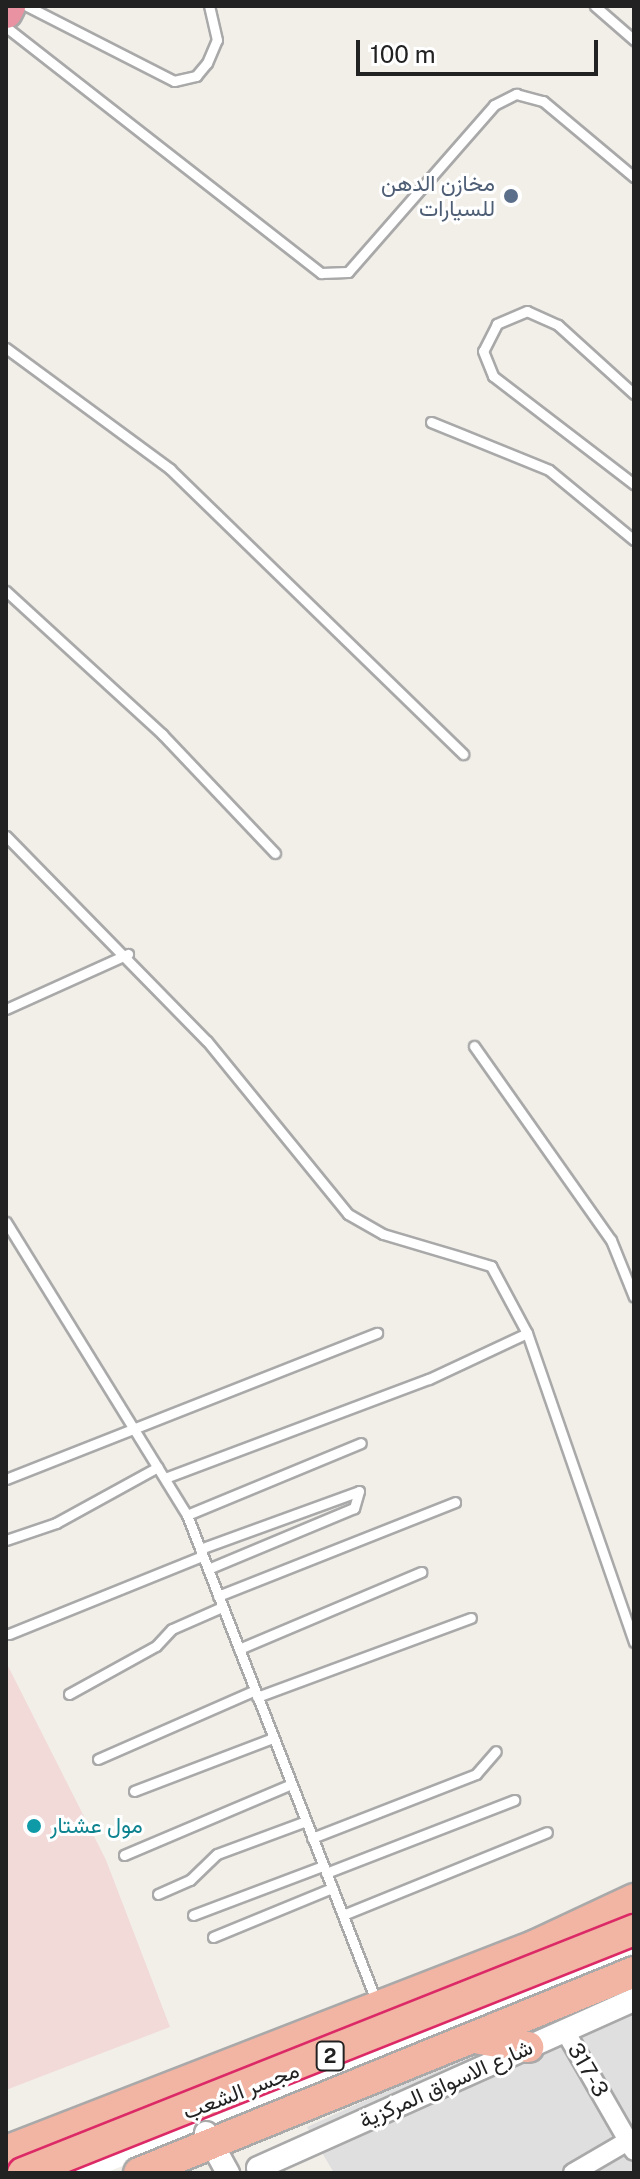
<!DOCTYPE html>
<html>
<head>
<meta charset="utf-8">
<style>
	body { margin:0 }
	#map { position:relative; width:640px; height:2179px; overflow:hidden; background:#f2efe9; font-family:"Public Sans",Vazirmatn,sans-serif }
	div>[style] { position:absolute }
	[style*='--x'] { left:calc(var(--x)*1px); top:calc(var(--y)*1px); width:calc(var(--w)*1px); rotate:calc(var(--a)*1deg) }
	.residential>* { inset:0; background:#e0dfdf }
	.commercial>* { inset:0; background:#f2dad9 }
	.pier>* { inset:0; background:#fff }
	.tertiary-tunnel>* { height:22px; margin-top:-11px; transform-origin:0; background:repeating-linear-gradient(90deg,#c8c6c1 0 22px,transparent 0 33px) }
	.roads { filter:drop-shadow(2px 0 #a9a9a9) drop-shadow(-2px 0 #a9a9a9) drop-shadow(0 2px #a9a9a9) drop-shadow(0 -2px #a9a9a9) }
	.service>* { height:9px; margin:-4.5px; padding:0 4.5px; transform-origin:4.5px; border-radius:4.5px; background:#fff }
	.minor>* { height:18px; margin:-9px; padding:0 9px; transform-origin:9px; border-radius:9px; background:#fff }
	.tertiary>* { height:22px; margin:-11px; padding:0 11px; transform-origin:11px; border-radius:11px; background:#fff }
	.trunk>* { height:30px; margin:-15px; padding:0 15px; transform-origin:15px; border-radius:15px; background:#f2b4a3 }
	.motorway>* { height:32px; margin:-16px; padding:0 16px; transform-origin:16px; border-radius:16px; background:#e892a2 }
	.bridges { filter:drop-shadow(2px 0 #dc2a67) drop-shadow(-2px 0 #dc2a67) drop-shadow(0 2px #dc2a67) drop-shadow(0 -2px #dc2a67) }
	.trunk-bridge>* { height:30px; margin:-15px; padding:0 15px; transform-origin:15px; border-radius:15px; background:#f2b4a3 }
	.dots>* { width:22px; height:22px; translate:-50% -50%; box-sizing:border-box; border:4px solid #fff; border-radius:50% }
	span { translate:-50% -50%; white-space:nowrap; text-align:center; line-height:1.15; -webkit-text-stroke:6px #fff; paint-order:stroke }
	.shield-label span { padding:2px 6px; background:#fff; border:2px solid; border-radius:6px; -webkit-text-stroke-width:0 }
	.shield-label { font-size:20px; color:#222; font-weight:700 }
	.service-label { font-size:22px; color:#4e5e75 }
	.right { translate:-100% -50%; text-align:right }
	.culture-label { font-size:22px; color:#0d838f }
	.left { translate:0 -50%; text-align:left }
	.street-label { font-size:22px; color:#222 }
	.frame { position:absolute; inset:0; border:8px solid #222; pointer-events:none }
	.scale { position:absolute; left:356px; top:40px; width:242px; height:36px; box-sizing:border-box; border:4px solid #222; border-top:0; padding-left:10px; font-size:24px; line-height:28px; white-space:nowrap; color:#222; -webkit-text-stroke:6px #fff; paint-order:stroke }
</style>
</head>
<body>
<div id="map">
	<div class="residential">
		<div style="clip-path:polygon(634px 1978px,634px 2173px,334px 2173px,307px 2127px)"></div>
	</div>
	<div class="commercial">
		<div style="clip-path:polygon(6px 1662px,106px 1860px,170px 2027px,6px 2090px)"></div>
	</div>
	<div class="pier">
		<div style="clip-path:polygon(634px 1920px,634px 1961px,105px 2173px,6px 2173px)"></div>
	</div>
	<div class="tertiary-tunnel">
		<div style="--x:216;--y:2088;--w:38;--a:63"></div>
	</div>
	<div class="roads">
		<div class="service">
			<div style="--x:27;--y:6;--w:165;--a:27"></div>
			<div style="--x:174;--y:81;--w:23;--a:-13"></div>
			<div style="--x:196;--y:76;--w:17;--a:-50"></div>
			<div style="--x:207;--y:63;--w:25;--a:-67"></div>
			<div style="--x:217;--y:40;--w:35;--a:-103"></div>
			<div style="--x:595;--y:6;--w:52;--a:41.1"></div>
			<div style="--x:6;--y:27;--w:400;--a:38"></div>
			<div style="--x:321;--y:273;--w:27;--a:-2"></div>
			<div style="--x:348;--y:272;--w:222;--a:-48.8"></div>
			<div style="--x:494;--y:105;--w:25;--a:-27"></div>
			<div style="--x:516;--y:94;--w:28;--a:15"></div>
			<div style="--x:543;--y:101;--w:119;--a:39.9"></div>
			<div style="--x:6;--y:348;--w:204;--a:36.4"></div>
			<div style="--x:170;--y:469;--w:409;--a:44.2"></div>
			<div style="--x:634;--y:394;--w:103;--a:-137.8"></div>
			<div style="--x:558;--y:325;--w:34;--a:-156"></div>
			<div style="--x:527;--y:311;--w:33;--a:157"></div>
			<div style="--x:497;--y:324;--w:30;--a:117"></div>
			<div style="--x:483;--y:351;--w:27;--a:68"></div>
			<div style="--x:493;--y:376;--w:178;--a:37.5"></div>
			<div style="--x:431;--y:422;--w:127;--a:22.1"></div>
			<div style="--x:549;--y:470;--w:110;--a:39.5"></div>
			<div style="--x:6;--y:591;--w:212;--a:42.5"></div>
			<div style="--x:162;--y:734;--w:164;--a:46.5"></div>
			<div style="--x:6;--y:836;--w:287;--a:45.6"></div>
			<div style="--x:207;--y:1041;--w:223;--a:50.8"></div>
			<div style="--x:348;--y:1214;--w:40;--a:29.7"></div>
			<div style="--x:383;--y:1234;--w:113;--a:16.5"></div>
			<div style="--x:491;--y:1266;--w:76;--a:61.8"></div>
			<div style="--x:527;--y:1333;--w:327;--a:70.9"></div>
			<div style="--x:6;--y:1009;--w:134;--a:-24.3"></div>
			<div style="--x:474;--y:1046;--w:237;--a:54.8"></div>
			<div style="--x:611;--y:1240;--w:61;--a:68"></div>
			<div style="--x:6;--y:1222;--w:344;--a:58.3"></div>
			<div style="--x:187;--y:1515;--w:524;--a:68.73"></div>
			<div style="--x:165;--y:1478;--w:282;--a:-20.6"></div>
			<div style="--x:429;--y:1379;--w:108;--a:-25.1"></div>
			<div style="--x:6;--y:1479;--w:399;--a:-21.5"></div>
			<div style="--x:187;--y:1515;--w:188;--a:-22.5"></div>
			<div style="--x:6;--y:1540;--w:53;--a:-18.8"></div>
			<div style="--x:56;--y:1523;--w:116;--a:-28.8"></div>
			<div style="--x:200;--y:1549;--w:169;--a:-20"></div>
			<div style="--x:359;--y:1491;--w:18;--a:106"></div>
			<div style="--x:354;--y:1508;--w:158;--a:157.3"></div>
			<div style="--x:218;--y:1596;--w:255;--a:-21.6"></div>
			<div style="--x:9;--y:1634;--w:208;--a:-22"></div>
			<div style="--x:239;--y:1649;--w:198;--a:-22.9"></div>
			<div style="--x:69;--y:1694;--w:99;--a:-28.9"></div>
			<div style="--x:156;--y:1646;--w:23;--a:-47"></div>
			<div style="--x:172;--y:1629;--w:55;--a:-23.7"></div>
			<div style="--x:257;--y:1697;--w:228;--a:-20.3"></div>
			<div style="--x:98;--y:1759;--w:171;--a:-23.7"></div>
			<div style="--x:134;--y:1791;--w:149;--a:-20.9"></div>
			<div style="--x:312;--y:1838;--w:176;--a:-21.3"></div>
			<div style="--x:476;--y:1774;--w:30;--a:-49"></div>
			<div style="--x:124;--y:1855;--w:181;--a:-23"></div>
			<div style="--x:326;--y:1873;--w:202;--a:-21.2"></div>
			<div style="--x:158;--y:1894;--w:35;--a:-24"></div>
			<div style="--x:190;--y:1880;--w:37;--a:-44"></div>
			<div style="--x:217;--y:1854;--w:95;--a:-20.3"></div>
			<div style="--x:193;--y:1915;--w:139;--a:-20.7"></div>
			<div style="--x:343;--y:1915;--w:220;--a:-22.1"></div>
			<div style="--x:213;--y:1937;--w:129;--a:-22.4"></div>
		</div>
		<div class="minor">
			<div style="--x:565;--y:2031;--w:138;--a:60.1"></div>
			<div style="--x:573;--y:2173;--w:64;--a:-30.2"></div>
		</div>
		<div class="tertiary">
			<div style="--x:206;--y:2133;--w:46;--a:61.2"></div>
			<div style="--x:258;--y:2168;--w:412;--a:-24.1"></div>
		</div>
		<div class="trunk">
			<div style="--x:480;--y:2039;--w:49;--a:9.5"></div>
			<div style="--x:6;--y:2151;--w:569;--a:-21.24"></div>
			<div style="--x:536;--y:1945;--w:108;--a:-25.1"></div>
			<div style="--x:139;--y:2173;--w:534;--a:-22.1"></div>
		</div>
		<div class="motorway">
			<div style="--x:6;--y:12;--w:7;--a:-63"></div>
		</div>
	</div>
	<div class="bridges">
		<div class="trunk-bridge">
			<div style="--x:23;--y:2173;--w:658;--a:-21.69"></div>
		</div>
	</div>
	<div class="dots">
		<div style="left:511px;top:196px;background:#5c6f8a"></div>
		<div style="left:34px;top:1826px;background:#0f9aa8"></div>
	</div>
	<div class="shield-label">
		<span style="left:330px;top:2056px">2</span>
	</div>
	<div class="service-label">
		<span class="right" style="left:495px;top:196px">مخازن الدهن<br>للسيارات</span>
	</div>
	<div class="culture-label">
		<span class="left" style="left:50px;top:1826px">مول عشتار</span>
	</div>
	<div class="street-label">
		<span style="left:588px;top:2070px;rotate:60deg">317-3</span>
		<span style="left:446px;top:2084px;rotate:-24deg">شارع الاسواق المركزية</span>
		<span style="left:241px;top:2091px;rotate:-21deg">مجسر الشعب</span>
	</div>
	<div class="frame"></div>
	<div class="scale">100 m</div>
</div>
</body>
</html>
